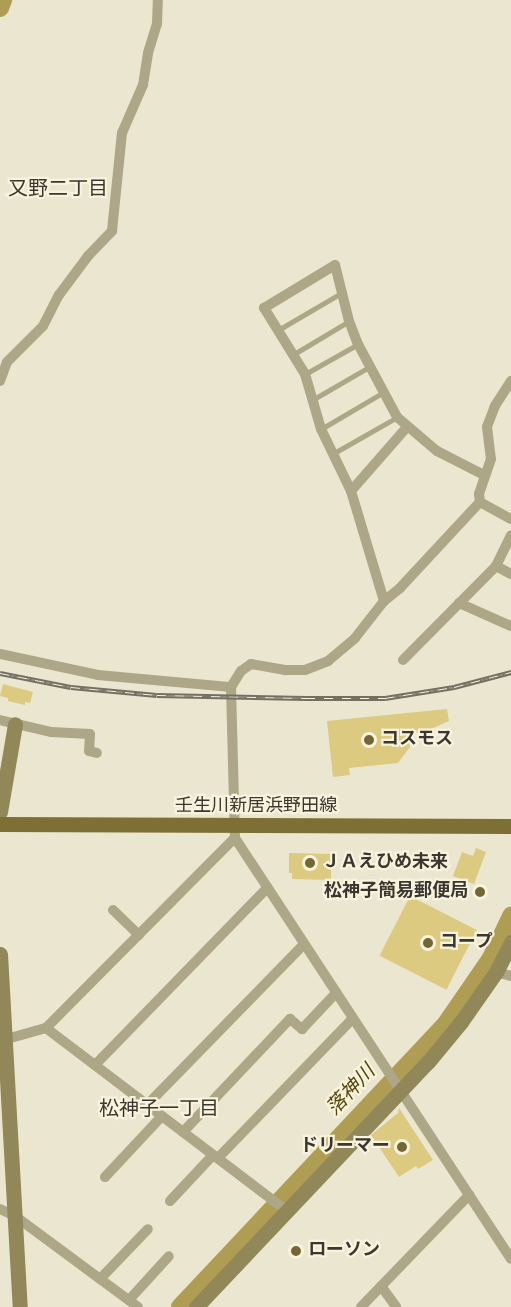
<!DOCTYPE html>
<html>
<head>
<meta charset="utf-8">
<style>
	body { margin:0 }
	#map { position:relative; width:511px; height:1307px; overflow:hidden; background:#ebe6cf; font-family:Overpass,"Noto Sans JP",sans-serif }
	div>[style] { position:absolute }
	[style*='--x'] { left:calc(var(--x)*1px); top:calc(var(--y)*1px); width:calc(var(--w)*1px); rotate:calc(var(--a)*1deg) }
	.river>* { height:18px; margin:-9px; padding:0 9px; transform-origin:9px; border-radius:9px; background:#ae9d53 }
	.building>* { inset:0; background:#dbca7f; transform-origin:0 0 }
	.lane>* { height:5px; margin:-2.5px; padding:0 2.5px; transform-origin:2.5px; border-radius:2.5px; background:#ada687 }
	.street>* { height:10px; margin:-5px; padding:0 5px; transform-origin:5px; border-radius:5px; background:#ada687 }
	.secondary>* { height:15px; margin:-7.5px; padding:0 7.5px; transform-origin:7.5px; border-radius:7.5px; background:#918758 }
	.primary>* { height:15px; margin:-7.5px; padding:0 7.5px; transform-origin:7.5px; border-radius:7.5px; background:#7e7034 }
	.rail>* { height:5px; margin-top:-2.5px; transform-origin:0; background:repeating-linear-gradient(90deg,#f8f3dc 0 9px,#737063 0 18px); box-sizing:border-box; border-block:2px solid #737063 }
	.dots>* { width:16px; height:16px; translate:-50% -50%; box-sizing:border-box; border:3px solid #f8f3dc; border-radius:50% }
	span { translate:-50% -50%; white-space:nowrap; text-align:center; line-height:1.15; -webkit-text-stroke:4.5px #f8f3dc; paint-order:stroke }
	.poi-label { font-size:18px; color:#39372f; font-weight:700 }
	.left { translate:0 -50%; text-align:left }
	.right { translate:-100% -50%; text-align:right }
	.street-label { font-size:18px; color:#39372f }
	.neighbourhood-label { font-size:20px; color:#39372f }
	.water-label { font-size:20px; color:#53470c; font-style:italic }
</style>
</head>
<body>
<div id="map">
	<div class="river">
		<div style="--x:0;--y:8;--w:9;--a:-69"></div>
		<div style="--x:180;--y:1307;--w:387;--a:-46.8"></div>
		<div style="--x:445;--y:1025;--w:81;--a:-55.5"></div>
		<div style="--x:491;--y:958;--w:47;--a:-64.5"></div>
	</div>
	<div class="building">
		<div style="clip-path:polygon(3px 684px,33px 692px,30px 703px,25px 702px,25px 705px,8px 701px,8px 698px,0 696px)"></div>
		<div style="clip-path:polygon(447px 709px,449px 721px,424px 732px,408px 734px,410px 747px,398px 763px,349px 768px,350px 775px,333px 777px,327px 721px)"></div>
		<div style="clip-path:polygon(476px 848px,486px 852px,474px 884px,453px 876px,462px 852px,473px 856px)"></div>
		<div style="clip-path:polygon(289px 853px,331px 854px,331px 880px,292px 879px,292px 873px,289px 873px)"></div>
		<div style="left:410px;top:896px;width:75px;height:67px;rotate:27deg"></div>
		<div style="clip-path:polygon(399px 1108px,433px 1160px,418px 1169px,416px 1166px,399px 1177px,371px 1135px,398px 1113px)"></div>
	</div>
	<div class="lane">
		<div style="--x:278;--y:330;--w:73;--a:-30.4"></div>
		<div style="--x:294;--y:354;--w:64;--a:-31"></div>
		<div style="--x:305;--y:374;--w:61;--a:-29.5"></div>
		<div style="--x:312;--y:400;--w:66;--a:-30.1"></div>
		<div style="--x:321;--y:429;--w:71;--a:-30.5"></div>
		<div style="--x:334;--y:453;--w:73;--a:-29.7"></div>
	</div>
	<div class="street">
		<div style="--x:0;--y:381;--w:20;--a:-70"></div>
		<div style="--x:7;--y:362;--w:51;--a:-45"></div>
		<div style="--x:43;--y:326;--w:35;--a:-63"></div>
		<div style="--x:59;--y:295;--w:49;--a:-53.4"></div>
		<div style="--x:88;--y:256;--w:35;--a:-46"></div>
		<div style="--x:112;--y:231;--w:99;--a:-84.2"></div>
		<div style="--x:122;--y:133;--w:52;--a:-66.4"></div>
		<div style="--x:143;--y:85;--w:32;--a:-81"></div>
		<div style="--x:148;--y:53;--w:30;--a:-73"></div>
		<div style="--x:157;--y:24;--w:24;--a:-88"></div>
		<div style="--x:511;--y:381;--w:30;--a:123"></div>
		<div style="--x:495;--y:406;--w:22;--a:111"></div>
		<div style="--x:487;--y:427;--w:32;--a:83"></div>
		<div style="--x:491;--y:459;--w:37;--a:109"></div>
		<div style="--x:479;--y:494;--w:8;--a:83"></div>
		<div style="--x:480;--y:502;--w:35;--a:29"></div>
		<div style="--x:351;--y:491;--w:69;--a:-115.8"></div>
		<div style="--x:321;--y:429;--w:57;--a:-106.2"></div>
		<div style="--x:305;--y:374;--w:78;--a:-121.8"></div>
		<div style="--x:264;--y:308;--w:83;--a:-31.2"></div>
		<div style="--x:335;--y:265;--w:58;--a:76"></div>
		<div style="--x:349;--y:321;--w:25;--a:69"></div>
		<div style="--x:358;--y:344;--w:83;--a:61.9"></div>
		<div style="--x:397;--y:417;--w:52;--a:40.4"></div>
		<div style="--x:437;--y:451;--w:53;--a:27.1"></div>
		<div style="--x:496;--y:566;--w:17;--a:28"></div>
		<div style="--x:384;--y:601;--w:115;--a:-106.7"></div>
		<div style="--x:351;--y:491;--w:85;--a:-48.8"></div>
		<div style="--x:459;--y:603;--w:57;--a:23.9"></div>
		<div style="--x:0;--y:654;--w:100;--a:12.1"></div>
		<div style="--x:98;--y:675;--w:134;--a:5.2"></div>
		<div style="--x:231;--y:687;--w:151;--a:88.5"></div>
		<div style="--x:235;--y:838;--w:503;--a:56.75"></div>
		<div style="--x:403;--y:660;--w:132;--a:-45.3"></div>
		<div style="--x:496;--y:566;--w:34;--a:-64"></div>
		<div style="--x:231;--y:687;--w:19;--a:-58"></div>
		<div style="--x:241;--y:671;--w:12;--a:-35"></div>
		<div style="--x:251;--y:664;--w:36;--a:10"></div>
		<div style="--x:286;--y:670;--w:19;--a:0"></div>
		<div style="--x:305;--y:670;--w:25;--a:-21"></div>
		<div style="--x:328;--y:661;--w:35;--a:-40"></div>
		<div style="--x:355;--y:638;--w:47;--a:-51.9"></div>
		<div style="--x:384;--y:601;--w:21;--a:-39"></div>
		<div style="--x:400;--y:588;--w:117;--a:-47.1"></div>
		<div style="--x:0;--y:720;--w:52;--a:13.2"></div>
		<div style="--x:51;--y:732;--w:39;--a:3"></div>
		<div style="--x:90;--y:734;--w:17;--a:93"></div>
		<div style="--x:89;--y:751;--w:8;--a:14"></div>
		<div style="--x:113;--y:910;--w:36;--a:44"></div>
		<div style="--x:496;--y:972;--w:16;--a:15"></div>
		<div style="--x:46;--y:1028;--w:268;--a:-45.2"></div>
		<div style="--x:0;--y:1041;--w:48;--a:-15.8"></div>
		<div style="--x:46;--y:1028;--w:303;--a:37.2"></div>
		<div style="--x:95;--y:1065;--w:247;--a:-45.8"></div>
		<div style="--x:147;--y:1105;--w:225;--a:-45.7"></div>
		<div style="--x:183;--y:1132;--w:156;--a:-46.6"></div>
		<div style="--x:290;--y:1019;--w:16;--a:40"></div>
		<div style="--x:302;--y:1029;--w:50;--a:-46.6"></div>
		<div style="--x:218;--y:1158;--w:194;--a:-46"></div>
		<div style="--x:105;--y:1177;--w:83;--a:-46.9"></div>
		<div style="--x:170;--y:1201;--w:63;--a:-46.9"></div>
		<div style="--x:0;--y:1209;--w:17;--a:25"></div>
		<div style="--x:15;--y:1216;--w:153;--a:36.5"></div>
		<div style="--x:100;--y:1279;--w:69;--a:-46.2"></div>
		<div style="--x:381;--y:1286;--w:26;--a:54"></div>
		<div style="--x:129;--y:1300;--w:59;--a:-47.7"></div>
		<div style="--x:361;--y:1307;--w:156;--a:-46"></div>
	</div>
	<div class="secondary">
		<div style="--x:0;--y:812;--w:89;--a:-80.3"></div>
		<div style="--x:0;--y:954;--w:354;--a:86.8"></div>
		<div style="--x:196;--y:1307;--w:337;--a:-46.6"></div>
		<div style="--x:428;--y:1062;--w:52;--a:-50.5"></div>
		<div style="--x:461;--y:1022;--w:61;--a:-55"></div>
		<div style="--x:496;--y:972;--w:34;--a:-63"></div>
	</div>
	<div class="primary">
		<div style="--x:0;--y:824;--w:511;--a:0.22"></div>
	</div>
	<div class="rail">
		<div style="--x:0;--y:673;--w:72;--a:11.2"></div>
		<div style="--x:71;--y:687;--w:86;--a:5.3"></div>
		<div style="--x:157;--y:695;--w:149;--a:1.2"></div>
		<div style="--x:306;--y:698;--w:79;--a:0"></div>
		<div style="--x:385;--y:698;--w:70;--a:-9.1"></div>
		<div style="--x:454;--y:687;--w:59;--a:-14.7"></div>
	</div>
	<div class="dots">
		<div style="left:369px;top:740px;background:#736734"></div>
		<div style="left:310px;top:863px;background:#736734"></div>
		<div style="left:480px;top:892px;background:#736734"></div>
		<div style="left:428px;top:943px;background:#736734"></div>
		<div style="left:402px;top:1147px;background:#736734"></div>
		<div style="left:296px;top:1251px;background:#736734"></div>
	</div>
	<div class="poi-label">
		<span class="left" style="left:381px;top:740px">コスモス</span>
		<span class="left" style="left:322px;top:863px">ＪＡえひめ未来</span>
		<span class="right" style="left:468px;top:892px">松神子簡易郵便局</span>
		<span class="left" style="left:440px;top:943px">コープ</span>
		<span class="right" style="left:390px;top:1147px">ドリーマー</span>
		<span class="left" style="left:308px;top:1251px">ローソン</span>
	</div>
	<div class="street-label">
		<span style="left:256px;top:807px">壬生川新居浜野田線</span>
	</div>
	<div class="neighbourhood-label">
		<span style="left:58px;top:190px">又野二丁目</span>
		<span style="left:159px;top:1110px">松神子一丁目</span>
	</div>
	<div class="water-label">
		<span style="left:352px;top:1091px;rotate:-47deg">落神川</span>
	</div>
</div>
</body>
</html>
